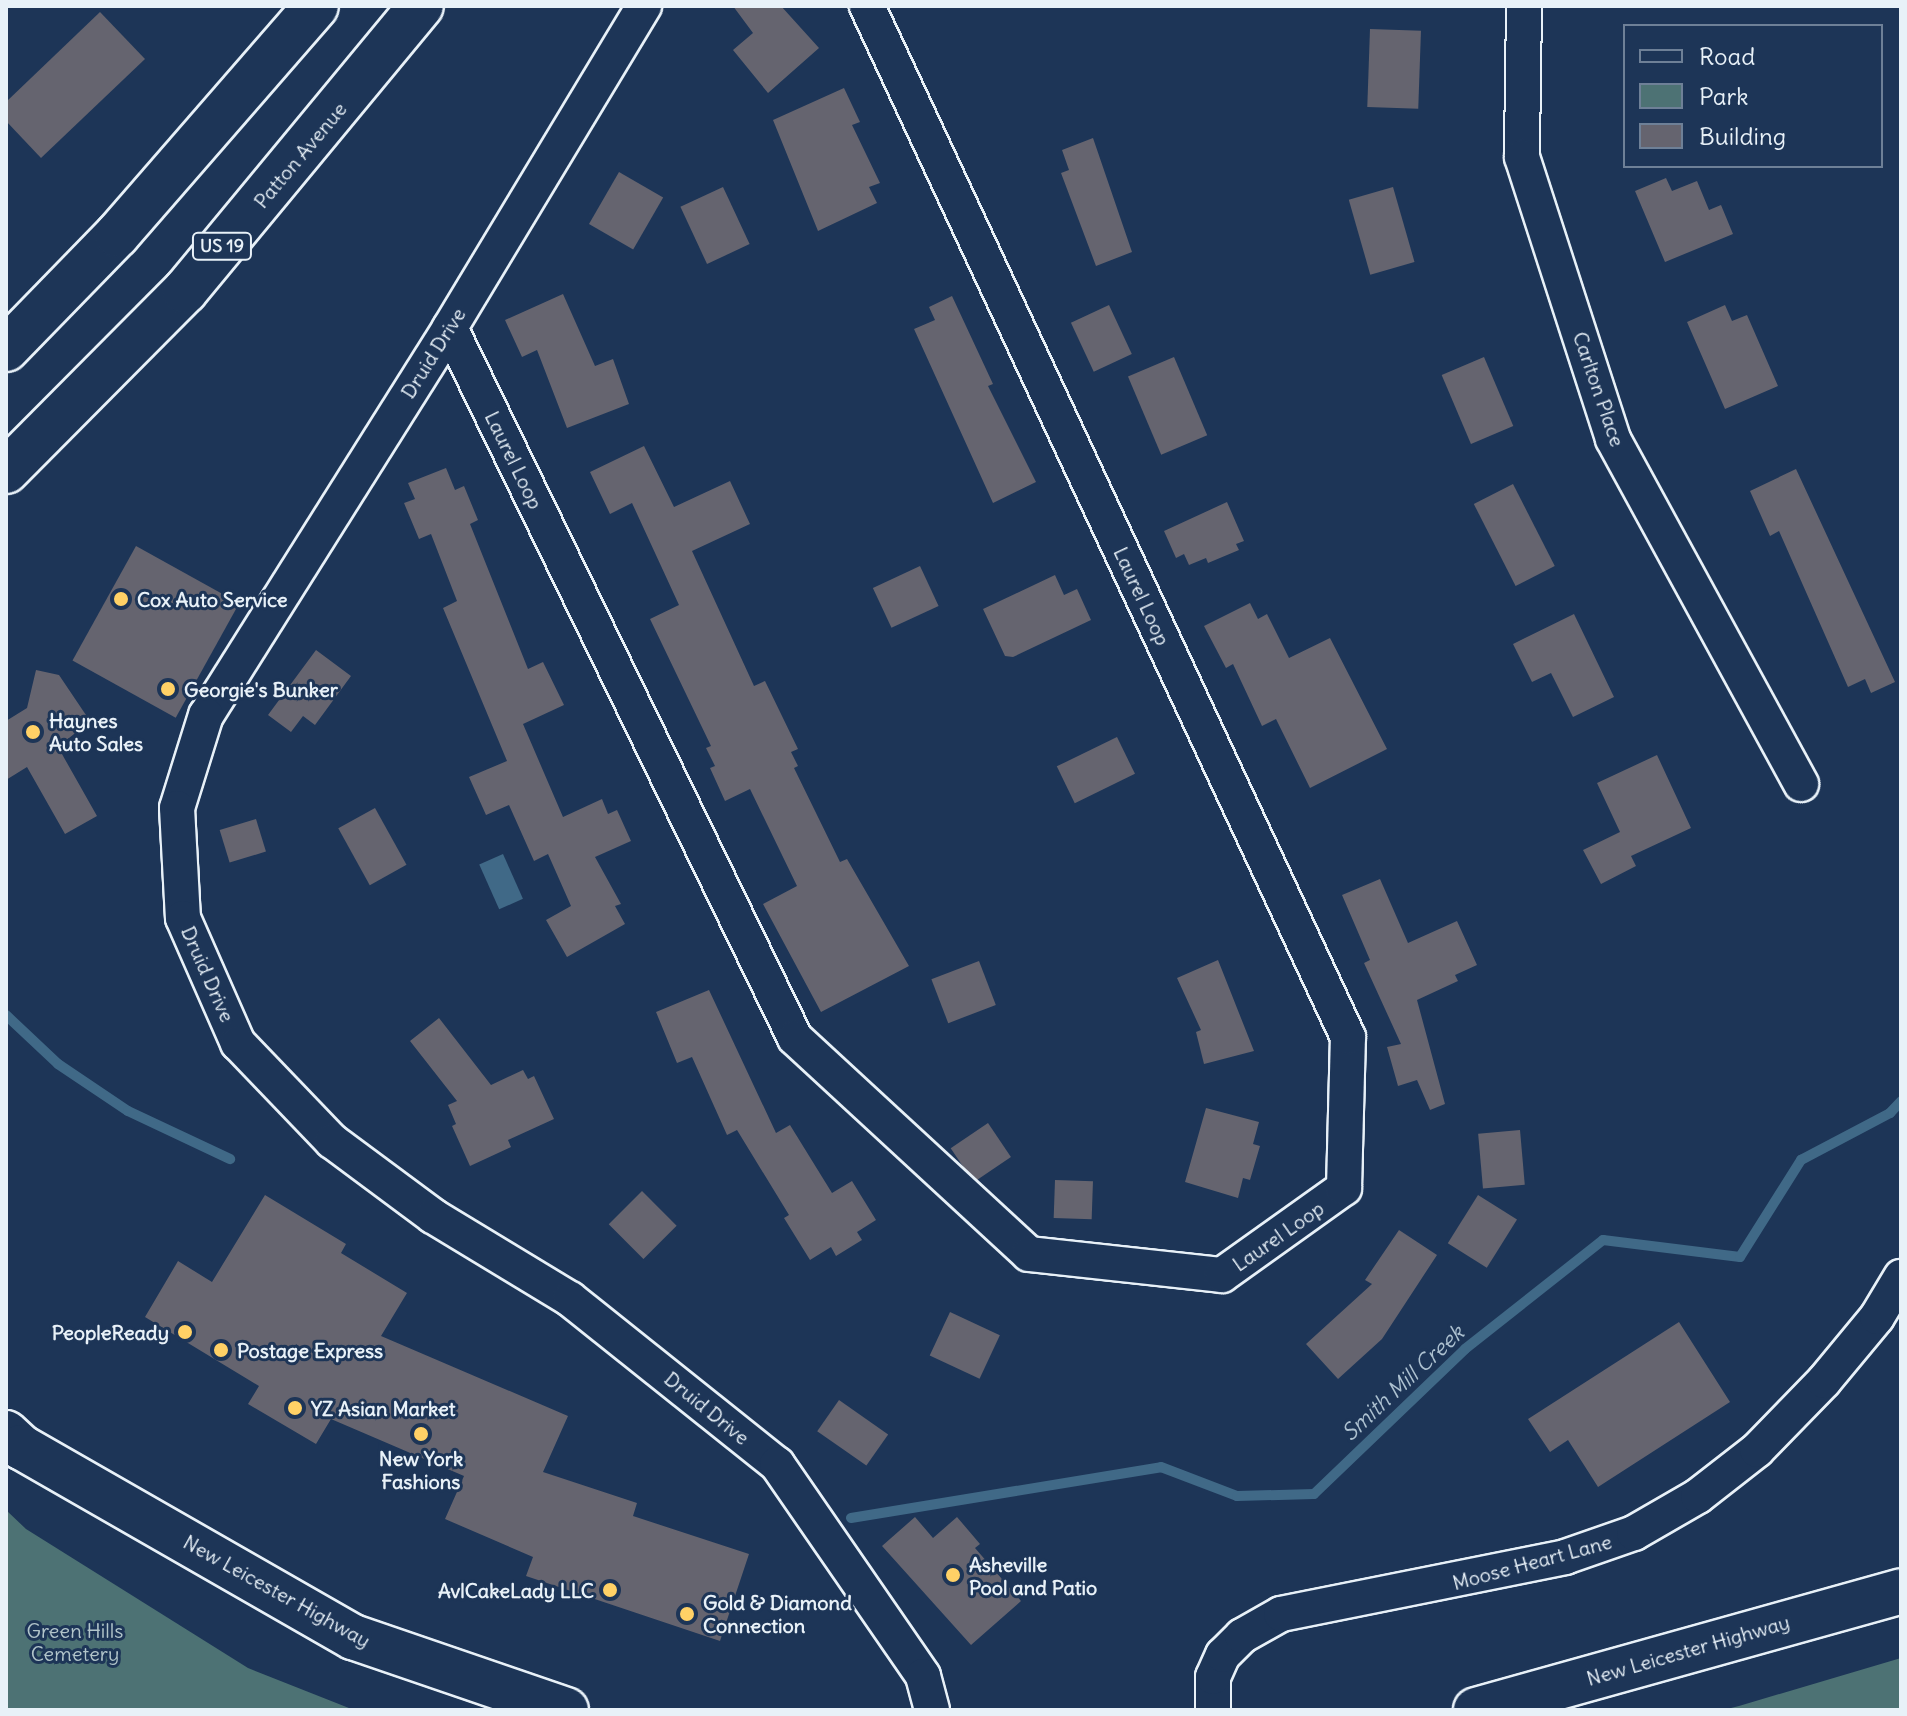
<!DOCTYPE html>
<html>
<head>
<meta charset="utf-8">
<style>
	body { margin:0 }
	#map { position:relative; width:1907px; height:1716px; overflow:hidden; background:#1d3557; font-family:Delius,sans-serif }
	div>[style] { position:absolute }
	[style*='--x'] { left:calc(var(--x)*1px); top:calc(var(--y)*1px); width:calc(var(--w)*1px); rotate:calc(var(--a)*1deg) }
	.green>* { inset:0; background:#4d7274 }
	.water>* { inset:0; background:#406987; transform-origin:0 0 }
	.stream>* { height:10px; margin:-5px; padding:0 5px; transform-origin:5px; border-radius:5px; background:#406987 }
	.building>* { inset:0; background:#65646f; transform-origin:0 0 }
	.roads { filter:drop-shadow(2px 0 #e8f1f8) drop-shadow(-2px 0 #e8f1f8) drop-shadow(0 2px #e8f1f8) drop-shadow(0 -2px #e8f1f8) }
	.street>* { height:34px; margin:-17px; padding:0 17px; transform-origin:17px; border-radius:17px; background:#1d3557 }
	.secondary>* { height:44px; margin:-22px; padding:0 22px; transform-origin:22px; border-radius:22px; background:#1d3557 }
	.primary>* { height:44px; margin:-22px; padding:0 22px; transform-origin:22px; border-radius:22px; background:#1d3557 }
	.dots>* { width:22px; height:22px; translate:-50% -50%; box-sizing:border-box; border:4px solid #1d3557; border-radius:50% }
	span { translate:-50% -50%; white-space:nowrap; text-align:center; line-height:1.15; -webkit-text-stroke:6px #1d3557; paint-order:stroke }
	.shield-label span { padding:2px 6px; background:#1d3557; border:2px solid; border-radius:6px; -webkit-text-stroke-width:0 }
	.shield-label { font-size:18px; color:#e8f1f8; font-weight:700 }
	.street-label { font-size:20px; color:#e8f1f8 }
	.poi-label { font-size:20px; color:#e8f1f8; font-weight:700 }
	.left { translate:0 -50%; text-align:left }
	.right { translate:-100% -50%; text-align:right }
	.park-label { font-size:20px; color:#b2c5ca }
	.water-label { font-size:22px; color:#adc1d0; font-style:italic }
	.frame { position:absolute; inset:0; border:8px solid #e8f1f8; pointer-events:none }
	.legend { position:absolute; left:1623px; top:24px; width:260px; height:144px; box-sizing:border-box; background:#1d3557; border:2px solid #6e8097; margin:0; padding:10px 14px; list-style:none; font-size:24px; color:#e8f1f8 }
	.legend li { display:flex; align-items:center; gap:16px; height:40px }
	.legend b { width:40px; border:2px solid #6e8097 }
</style>
</head>
<body>
<div id="map">
	<div class="green">
		<div style="clip-path:polygon(6px 1510px,26px 1529px,248px 1668px,354px 1710px,6px 1710px)"></div>
		<div style="clip-path:polygon(1901px 1658px,1901px 1710px,1723px 1710px,1739px 1706px)"></div>
	</div>
	<div class="water">
		<div style="left:503px;top:854px;width:49px;height:26px;rotate:66deg"></div>
	</div>
	<div class="stream">
		<div style="--x:6;--y:1015;--w:71;--a:43.3"></div>
		<div style="--x:58;--y:1064;--w:84;--a:33.9"></div>
		<div style="--x:128;--y:1111;--w:113;--a:25.2"></div>
		<div style="--x:851;--y:1518;--w:314;--a:-9.3"></div>
		<div style="--x:1161;--y:1467;--w:81;--a:20.9"></div>
		<div style="--x:1237;--y:1496;--w:77;--a:-1.5"></div>
		<div style="--x:1314;--y:1494;--w:209;--a:-43.8"></div>
		<div style="--x:1465;--y:1349;--w:176;--a:-38.3"></div>
		<div style="--x:1603;--y:1240;--w:138;--a:7.1"></div>
		<div style="--x:1740;--y:1257;--w:115;--a:-57.8"></div>
		<div style="--x:1801;--y:1160;--w:101;--a:-27.8"></div>
		<div style="--x:1890;--y:1113;--w:16;--a:-47"></div>
	</div>
	<div class="building">
		<div style="clip-path:polygon(733px 6px,781px 6px,819px 48px,768px 93px,733px 50px,753px 33px)"></div>
		<div style="clip-path:polygon(100px 12px,145px 59px,41px 158px,6px 121px,6px 102px)"></div>
		<div style="left:1370px;top:29px;width:51px;height:78px;rotate:2deg"></div>
		<div style="clip-path:polygon(844px 88px,860px 122px,852px 125px,880px 183px,869px 187px,877px 203px,818px 231px,773px 120px)"></div>
		<div style="clip-path:polygon(1093px 138px,1132px 252px,1096px 266px,1061px 173px,1069px 170px,1062px 150px)"></div>
		<div style="left:619px;top:172px;width:51px;height:60px;rotate:30deg"></div>
		<div style="clip-path:polygon(1666px 178px,1672px 191px,1697px 181px,1709px 210px,1721px 205px,1733px 234px,1665px 262px,1635px 191px)"></div>
		<div style="left:723px;top:187px;width:63px;height:47px;rotate:65deg"></div>
		<div style="left:1393px;top:187px;width:78px;height:46px;rotate:74deg"></div>
		<div style="clip-path:polygon(563px 294px,595px 366px,613px 359px,629px 404px,567px 428px,537px 350px,522px 357px,505px 320px)"></div>
		<div style="clip-path:polygon(952px 296px,993px 384px,988px 386px,1036px 482px,993px 503px,914px 329px,935px 320px,929px 307px)"></div>
		<div style="left:1109px;top:305px;width:54px;height:42px;rotate:65deg"></div>
		<div style="clip-path:polygon(1725px 305px,1732px 321px,1747px 315px,1778px 386px,1725px 409px,1687px 322px)"></div>
		<div style="left:1174px;top:357px;width:85px;height:50px;rotate:67deg"></div>
		<div style="left:1484px;top:357px;width:75px;height:46px;rotate:67deg"></div>
		<div style="clip-path:polygon(644px 446px,674px 507px,730px 481px,750px 524px,692px 551px,754px 686px,765px 681px,798px 749px,791px 752px,798px 766px,794px 768px,840px 862px,847px 859px,909px 966px,821px 1012px,763px 904px,797px 886px,750px 789px,725px 801px,710px 768px,715px 766px,706px 748px,711px 746px,650px 619px,679px 605px,632px 503px,610px 514px,590px 472px)"></div>
		<div style="clip-path:polygon(446px 468px,455px 490px,464px 486px,478px 520px,470px 524px,528px 669px,543px 662px,564px 705px,523px 724px,563px 817px,602px 799px,608px 814px,617px 810px,631px 841px,595px 857px,621px 904px,615px 906px,625px 924px,567px 957px,546px 920px,571px 906px,548px 854px,534px 861px,509px 805px,486px 815px,469px 777px,507px 761px,443px 608px,457px 601px,431px 534px,419px 539px,404px 503px,415px 499px,408px 483px)"></div>
		<div style="clip-path:polygon(1796px 469px,1895px 682px,1871px 693px,1865px 679px,1848px 687px,1779px 531px,1770px 536px,1750px 491px)"></div>
		<div style="left:1513px;top:484px;width:92px;height:44px;rotate:63deg"></div>
		<div style="clip-path:polygon(1227px 502px,1244px 541px,1236px 544px,1239px 550px,1208px 563px,1206px 558px,1189px 565px,1184px 554px,1176px 558px,1164px 531px)"></div>
		<div style="left:136px;top:546px;width:118px;height:131px;rotate:29deg"></div>
		<div style="left:920px;top:566px;width:44px;height:52px;rotate:65deg"></div>
		<div style="clip-path:polygon(1055px 575px,1064px 595px,1077px 589px,1091px 620px,1013px 657px,1005px 656px,983px 609px)"></div>
		<div style="clip-path:polygon(1250px 603px,1258px 619px,1267px 614px,1289px 658px,1330px 638px,1387px 749px,1310px 788px,1276px 719px,1262px 726px,1233px 664px,1226px 668px,1204px 626px)"></div>
		<div style="clip-path:polygon(1574px 614px,1614px 697px,1573px 717px,1551px 673px,1532px 682px,1513px 644px)"></div>
		<div style="clip-path:polygon(316px 650px,351px 676px,315px 725px,303px 716px,291px 732px,268px 715px)"></div>
		<div style="clip-path:polygon(36px 670px,59px 675px,90px 721px,58px 747px,97px 816px,65px 834px,27px 767px,6px 780px,6px 721px,27px 708px)"></div>
		<div style="left:1117px;top:737px;width:41px;height:67px;rotate:64deg"></div>
		<div style="clip-path:polygon(1657px 755px,1691px 828px,1631px 856px,1636px 866px,1601px 884px,1583px 850px,1620px 832px,1597px 783px)"></div>
		<div style="left:375px;top:808px;width:65px;height:42px;rotate:61deg"></div>
		<div style="left:256px;top:819px;width:34px;height:38px;rotate:73deg"></div>
		<div style="clip-path:polygon(1380px 879px,1408px 943px,1457px 921px,1477px 965px,1455px 975px,1458px 981px,1417px 1000px,1445px 1104px,1430px 1110px,1417px 1080px,1398px 1086px,1387px 1047px,1401px 1044px,1364px 963px,1370px 960px,1342px 895px)"></div>
		<div style="clip-path:polygon(1218px 960px,1254px 1051px,1204px 1064px,1196px 1032px,1201px 1030px,1177px 978px)"></div>
		<div style="left:979px;top:961px;width:47px;height:51px;rotate:69deg"></div>
		<div style="clip-path:polygon(709px 990px,776px 1133px,790px 1125px,832px 1193px,852px 1181px,876px 1220px,857px 1232px,862px 1240px,836px 1256px,831px 1247px,810px 1260px,784px 1218px,789px 1215px,737px 1130px,727px 1135px,692px 1057px,677px 1063px,656px 1012px)"></div>
		<div style="clip-path:polygon(439px 1018px,491px 1085px,523px 1070px,528px 1079px,534px 1076px,554px 1119px,508px 1140px,511px 1147px,470px 1166px,452px 1126px,456px 1124px,448px 1105px,457px 1101px,410px 1041px)"></div>
		<div style="clip-path:polygon(1206px 1108px,1259px 1122px,1253px 1144px,1260px 1146px,1250px 1180px,1243px 1178px,1238px 1198px,1185px 1182px)"></div>
		<div style="left:988px;top:1123px;width:41px;height:45px;rotate:56deg"></div>
		<div style="left:1520px;top:1130px;width:55px;height:42px;rotate:85deg"></div>
		<div style="left:1055px;top:1180px;width:38px;height:38px;rotate:2deg"></div>
		<div style="left:642px;top:1191px;width:49px;height:47px;rotate:45deg"></div>
		<div style="clip-path:polygon(265px 1195px,346px 1244px,341px 1253px,407px 1293px,381px 1336px,568px 1416px,543px 1472px,637px 1503px,633px 1516px,749px 1554px,720px 1641px,526px 1576px,533px 1557px,445px 1519px,464px 1476px,331px 1419px,316px 1444px,248px 1404px,259px 1386px,145px 1317px,178px 1261px,212px 1282px)"></div>
		<div style="left:1478px;top:1195px;width:46px;height:57px;rotate:32deg"></div>
		<div style="clip-path:polygon(1399px 1230px,1437px 1255px,1382px 1339px,1338px 1379px,1306px 1344px,1372px 1284px,1365px 1280px)"></div>
		<div style="left:950px;top:1312px;width:55px;height:48px;rotate:25deg"></div>
		<div style="clip-path:polygon(1679px 1322px,1730px 1402px,1598px 1487px,1568px 1440px,1550px 1452px,1528px 1419px)"></div>
		<div style="left:839px;top:1400px;width:60px;height:38px;rotate:35deg"></div>
		<div style="clip-path:polygon(915px 1517px,933px 1538px,957px 1517px,980px 1544px,975px 1548px,1021px 1601px,971px 1645px,882px 1546px)"></div>
	</div>
	<div class="roads">
		<div class="street">
			<div style="--x:644;--y:6;--w:376;--a:121.1"></div>
			<div style="--x:450;--y:328;--w:457;--a:122.2"></div>
			<div style="--x:206;--y:715;--w:97;--a:107.3"></div>
			<div style="--x:177;--y:808;--w:110;--a:86.9"></div>
			<div style="--x:183;--y:918;--w:137;--a:66.3"></div>
			<div style="--x:238;--y:1043;--w:136;--a:46.2"></div>
			<div style="--x:332;--y:1141;--w:126;--a:36.6"></div>
			<div style="--x:433;--y:1216;--w:160;--a:31.2"></div>
			<div style="--x:570;--y:1299;--w:265;--a:38.6"></div>
			<div style="--x:777;--y:1464;--w:257;--a:55.4"></div>
			<div style="--x:923;--y:1676;--w:35;--a:75"></div>
			<div style="--x:1524;--y:6;--w:151;--a:90.8"></div>
			<div style="--x:1522;--y:157;--w:296;--a:72.1"></div>
			<div style="--x:1613;--y:439;--w:393;--a:61.4"></div>
			<div style="--x:450;--y:328;--w:789;--a:64.08"></div>
			<div style="--x:795;--y:1038;--w:318;--a:42.7"></div>
			<div style="--x:1029;--y:1254;--w:194;--a:6.2"></div>
			<div style="--x:1222;--y:1275;--w:150;--a:-35.5"></div>
			<div style="--x:1344;--y:1188;--w:151;--a:-88.5"></div>
			<div style="--x:1348;--y:1037;--w:1138;--a:-115.01"></div>
			<div style="--x:1213;--y:1710;--w:33;--a:-90"></div>
			<div style="--x:1213;--y:1677;--w:24;--a:-66"></div>
			<div style="--x:1223;--y:1655;--w:27;--a:-45"></div>
			<div style="--x:1242;--y:1636;--w:45;--a:-29.4"></div>
			<div style="--x:1281;--y:1614;--w:290;--a:-11.3"></div>
			<div style="--x:1565;--y:1557;--w:73;--a:-19.2"></div>
			<div style="--x:1634;--y:1533;--w:74;--a:-30"></div>
			<div style="--x:1698;--y:1496;--w:75;--a:-37.9"></div>
			<div style="--x:1757;--y:1450;--w:96;--a:-45.8"></div>
			<div style="--x:1824;--y:1381;--w:83;--a:-50.4"></div>
			<div style="--x:1877;--y:1317;--w:47;--a:-59"></div>
		</div>
		<div class="secondary">
			<div style="--x:6;--y:1433;--w:21;--a:43"></div>
			<div style="--x:21;--y:1447;--w:383;--a:29.8"></div>
			<div style="--x:353;--y:1637;--w:225;--a:18.9"></div>
			<div style="--x:1476;--y:1710;--w:441;--a:-15.6"></div>
		</div>
		<div class="primary">
			<div style="--x:6;--y:349;--w:159;--a:-45.8"></div>
			<div style="--x:117;--y:235;--w:303;--a:-49"></div>
			<div style="--x:6;--y:471;--w:254;--a:-45.2"></div>
			<div style="--x:185;--y:291;--w:370;--a:-50.4"></div>
		</div>
	</div>
	<div class="dots">
		<div style="left:121px;top:599px;background:#ffd166"></div>
		<div style="left:168px;top:689px;background:#ffd166"></div>
		<div style="left:33px;top:732px;background:#ffd166"></div>
		<div style="left:185px;top:1332px;background:#ffd166"></div>
		<div style="left:221px;top:1350px;background:#ffd166"></div>
		<div style="left:295px;top:1408px;background:#ffd166"></div>
		<div style="left:421px;top:1434px;background:#ffd166"></div>
		<div style="left:953px;top:1575px;background:#ffd166"></div>
		<div style="left:610px;top:1590px;background:#ffd166"></div>
		<div style="left:687px;top:1614px;background:#ffd166"></div>
	</div>
	<div class="shield-label">
		<span style="left:222px;top:246px">US 19</span>
	</div>
	<div class="street-label">
		<span style="left:300px;top:155px;rotate:-50deg">Patton Avenue</span>
		<span style="left:433px;top:353px;rotate:-58deg">Druid Drive</span>
		<span style="left:1599px;top:389px;rotate:71deg">Carlton Place</span>
		<span style="left:514px;top:460px;rotate:64deg">Laurel Loop</span>
		<span style="left:1142px;top:596px;rotate:65deg">Laurel Loop</span>
		<span style="left:208px;top:974px;rotate:66deg">Druid Drive</span>
		<span style="left:1278px;top:1236px;rotate:-35deg">Laurel Loop</span>
		<span style="left:707px;top:1408px;rotate:39deg">Druid Drive</span>
		<span style="left:1532px;top:1562px;rotate:-15deg">Moose Heart Lane</span>
		<span style="left:277px;top:1591px;rotate:29deg">New Leicester Highway</span>
		<span style="left:1688px;top:1650px;rotate:-16deg">New Leicester Highway</span>
	</div>
	<div class="poi-label">
		<span class="left" style="left:137px;top:599px">Cox Auto Service</span>
		<span class="left" style="left:184px;top:689px">Georgie's Bunker</span>
		<span class="left" style="left:49px;top:732px">Haynes<br>Auto Sales</span>
		<span class="right" style="left:169px;top:1332px">PeopleReady</span>
		<span class="left" style="left:237px;top:1350px">Postage Express</span>
		<span class="left" style="left:311px;top:1408px">YZ Asian Market</span>
		<span style="left:421px;top:1470px">New York<br>Fashions</span>
		<span class="left" style="left:969px;top:1576px">Asheville<br>Pool and Patio</span>
		<span class="right" style="left:594px;top:1590px">AvlCakeLady LLC</span>
		<span class="left" style="left:703px;top:1614px">Gold &amp; Diamond<br>Connection</span>
	</div>
	<div class="park-label">
		<span style="left:75px;top:1642px">Green Hills<br>Cemetery</span>
	</div>
	<div class="water-label">
		<span style="left:1403px;top:1383px;rotate:-43deg">Smith Mill Creek</span>
	</div>
	<div class="frame"></div>
	<ul class="legend">
	<li><b style="height:10px;background:#1d3557"></b>Road</li>
	<li><b style="height:22px;background:#4d7274"></b>Park</li>
	<li><b style="height:22px;background:#65646f"></b>Building</li>
	</ul>
</div>
</body>
</html>
